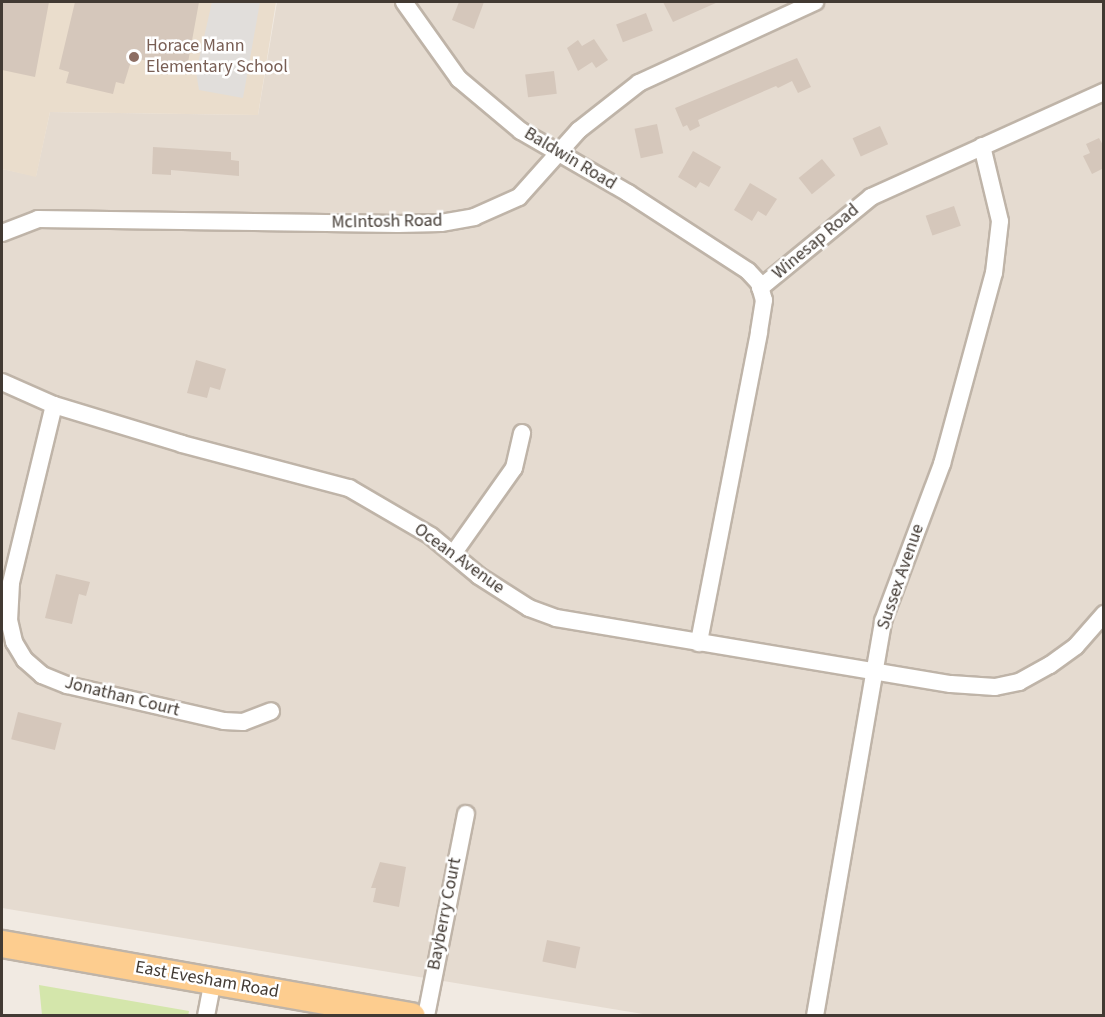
<!DOCTYPE html>
<html>
<head>
<meta charset="utf-8">
<style>
	body { margin:0 }
	#map { position:relative; width:1105px; height:1017px; overflow:hidden; background:#f1eae2; font-family:"Source Sans 3",sans-serif }
	div>[style] { position:absolute }
	[style*='--x'] { left:calc(var(--x)*1px); top:calc(var(--y)*1px); width:calc(var(--w)*1px); rotate:calc(var(--a)*1deg) }
	.residential>* { inset:0; background:#e5dbd0 }
	.education>* { inset:0; background:#eaddcc }
	.green>* { inset:0; background:#d4e6ab }
	.parking>* { inset:0; background:#e1dedb }
	.building>* { inset:0; background:#d5c7bb; transform-origin:0 0 }
	.roads { filter:drop-shadow(2px 0 #bfb4a8) drop-shadow(-2px 0 #bfb4a8) drop-shadow(0 2px #bfb4a8) drop-shadow(0 -2px #bfb4a8) }
	.street>* { height:16px; margin:-8px; padding:0 8px; transform-origin:8px; border-radius:8px; background:#fff }
	.primary>* { height:26px; margin:-13px; padding:0 13px; transform-origin:13px; border-radius:13px; background:#fdcd8f }
	.dots>* { width:16px; height:16px; translate:-50% -50%; box-sizing:border-box; border:3px solid #fff; border-radius:50% }
	span { translate:-50% -50%; white-space:nowrap; text-align:center; line-height:1.15; -webkit-text-stroke:5px #fff; paint-order:stroke }
	.education-label { font-size:18px; color:#785e54 }
	.left { translate:0 -50%; text-align:left }
	.street-label { font-size:18px; color:#423a33 }
	.frame { position:absolute; inset:0; border:3px solid #423a33; pointer-events:none }
</style>
</head>
<body>
<div id="map">
	<div class="residential">
		<div style="clip-path:polygon(277px 2px,1103px 2px,1103px 1015px,649px 1015px,2px 908px,2px 169px,36px 176px,50px 112px,258px 115px)"></div>
	</div>
	<div class="education">
		<div style="clip-path:polygon(2px 2px,276px 2px,258px 115px,50px 112px,36px 177px,2px 169px)"></div>
	</div>
	<div class="green">
		<div style="clip-path:polygon(39px 985px,189px 1011px,188px 1016px,42px 1015px)"></div>
	</div>
	<div class="parking">
		<div style="clip-path:polygon(212px 2px,260px 2px,243px 98px,199px 90px,196px 72px)"></div>
	</div>
	<div class="building">
		<div style="clip-path:polygon(2px 2px,49px 2px,35px 77px,2px 70px)"></div>
		<div style="clip-path:polygon(75px 2px,199px 2px,187px 68px,132px 58px,124px 84px,116px 82px,113px 94px,66px 83px,69px 72px,59px 69px)"></div>
		<div style="clip-path:polygon(459px 2px,484px 2px,474px 29px,452px 20px)"></div>
		<div style="clip-path:polygon(663px 2px,718px 2px,673px 22px)"></div>
		<div style="left:646px;top:13px;width:19px;height:32px;rotate:69deg"></div>
		<div style="clip-path:polygon(594px 39px,608px 60px,596px 68px,592px 62px,578px 71px,567px 48px,578px 40px,582px 46px)"></div>
		<div style="clip-path:polygon(797px 58px,811px 87px,798px 93px,792px 81px,778px 88px,776px 86px,698px 120px,700px 126px,690px 131px,687px 125px,683px 127px,675px 108px)"></div>
		<div style="left:554px;top:71px;width:23px;height:29px;rotate:83deg"></div>
		<div style="left:657px;top:124px;width:30px;height:23px;rotate:78deg"></div>
		<div style="left:880px;top:126px;width:20px;height:30px;rotate:66deg"></div>
		<div style="clip-path:polygon(1099px 138px,1104px 147px,1104px 168px,1092px 174px,1083px 156px,1090px 153px,1086px 144px)"></div>
		<div style="clip-path:polygon(153px 147px,231px 152px,231px 160px,239px 161px,239px 176px,171px 170px,171px 175px,152px 174px)"></div>
		<div style="clip-path:polygon(693px 151px,721px 167px,709px 187px,700px 182px,696px 188px,678px 177px)"></div>
		<div style="left:822px;top:159px;width:21px;height:30px;rotate:51deg"></div>
		<div style="clip-path:polygon(750px 183px,777px 199px,766px 216px,758px 211px,752px 221px,734px 210px)"></div>
		<div style="left:954px;top:206px;width:21px;height:30px;rotate:71deg"></div>
		<div style="clip-path:polygon(196px 360px,226px 369px,220px 390px,210px 387px,207px 398px,187px 393px)"></div>
		<div style="clip-path:polygon(56px 574px,90px 582px,86px 596px,79px 594px,72px 624px,45px 618px)"></div>
		<div style="left:18px;top:712px;width:45px;height:28px;rotate:14deg"></div>
		<div style="clip-path:polygon(380px 862px,406px 867px,399px 907px,373px 902px,376px 888px,371px 888px)"></div>
		<div style="left:547px;top:940px;width:34px;height:22px;rotate:12deg"></div>
	</div>
	<div class="roads">
		<div class="street">
			<div style="--x:404;--y:2;--w:95;--a:54.5"></div>
			<div style="--x:459;--y:79;--w:81;--a:40"></div>
			<div style="--x:521;--y:131;--w:124;--a:30.1"></div>
			<div style="--x:628;--y:193;--w:143;--a:33"></div>
			<div style="--x:748;--y:271;--w:16;--a:47"></div>
			<div style="--x:759;--y:283;--w:18;--a:74"></div>
			<div style="--x:764;--y:300;--w:33;--a:99"></div>
			<div style="--x:759;--y:333;--w:316;--a:101"></div>
			<div style="--x:2;--y:233;--w:39;--a:-21"></div>
			<div style="--x:38;--y:219;--w:360;--a:0.8"></div>
			<div style="--x:398;--y:224;--w:43;--a:-1.3"></div>
			<div style="--x:441;--y:223;--w:34;--a:-10"></div>
			<div style="--x:474;--y:217;--w:49;--a:-24"></div>
			<div style="--x:519;--y:197;--w:90;--a:-48.2"></div>
			<div style="--x:579;--y:130;--w:76;--a:-38.1"></div>
			<div style="--x:639;--y:83;--w:194;--a:-24.7"></div>
			<div style="--x:760;--y:288;--w:144;--a:-39.3"></div>
			<div style="--x:871;--y:197;--w:256;--a:-24.3"></div>
			<div style="--x:2;--y:382;--w:57;--a:23.9"></div>
			<div style="--x:54;--y:405;--w:134;--a:16.9"></div>
			<div style="--x:182;--y:444;--w:173;--a:14.8"></div>
			<div style="--x:349;--y:488;--w:95;--a:30.3"></div>
			<div style="--x:431;--y:536;--w:62;--a:39.8"></div>
			<div style="--x:479;--y:576;--w:59;--a:32.6"></div>
			<div style="--x:529;--y:608;--w:29;--a:20"></div>
			<div style="--x:556;--y:618;--w:400;--a:9.5"></div>
			<div style="--x:951;--y:684;--w:44;--a:3.9"></div>
			<div style="--x:995;--y:687;--w:25;--a:-12"></div>
			<div style="--x:1019;--y:682;--w:35;--a:-29"></div>
			<div style="--x:1050;--y:665;--w:32;--a:-36"></div>
			<div style="--x:1076;--y:646;--w:43;--a:-48.8"></div>
			<div style="--x:54;--y:405;--w:183;--a:103.6"></div>
			<div style="--x:11;--y:583;--w:37;--a:93"></div>
			<div style="--x:9;--y:620;--w:23;--a:77"></div>
			<div style="--x:14;--y:642;--w:21;--a:59"></div>
			<div style="--x:25;--y:660;--w:23;--a:41"></div>
			<div style="--x:42;--y:675;--w:27;--a:22"></div>
			<div style="--x:67;--y:685;--w:161;--a:12.9"></div>
			<div style="--x:224;--y:721;--w:19;--a:3"></div>
			<div style="--x:243;--y:722;--w:30;--a:-21"></div>
			<div style="--x:453;--y:554;--w:105;--a:-54.7"></div>
			<div style="--x:514;--y:468;--w:36;--a:-77"></div>
			<div style="--x:206;--y:1016;--w:36;--a:-79"></div>
			<div style="--x:426;--y:1016;--w:206;--a:-78.8"></div>
			<div style="--x:815;--y:1016;--w:401;--a:-80.2"></div>
			<div style="--x:883;--y:621;--w:168;--a:-69.4"></div>
			<div style="--x:942;--y:464;--w:198;--a:-74.8"></div>
			<div style="--x:994;--y:273;--w:52;--a:-83.4"></div>
			<div style="--x:1000;--y:221;--w:77;--a:-103.5"></div>
		</div>
		<div class="primary">
			<div style="--x:2;--y:944;--w:416;--a:10"></div>
		</div>
	</div>
	<div class="dots">
		<div style="left:134px;top:57px;background:#8d6e63"></div>
	</div>
	<div class="education-label">
		<span class="left" style="left:146px;top:57px">Horace Mann<br>Elementary School</span>
	</div>
	<div class="street-label">
		<span style="left:570px;top:159px;rotate:31deg">Baldwin Road</span>
		<span style="left:387px;top:222px;rotate:-1deg">McIntosh Road</span>
		<span style="left:816px;top:242px;rotate:-40deg">Winesap Road</span>
		<span style="left:459px;top:559px;rotate:36deg">Ocean Avenue</span>
		<span style="left:901px;top:577px;rotate:-71deg">Sussex Avenue</span>
		<span style="left:122px;top:697px;rotate:14deg">Jonathan Court</span>
		<span style="left:445px;top:914px;rotate:-79deg">Bayberry Court</span>
		<span style="left:207px;top:980px;rotate:10deg">East Evesham Road</span>
	</div>
	<div class="frame"></div>
</div>
</body>
</html>
